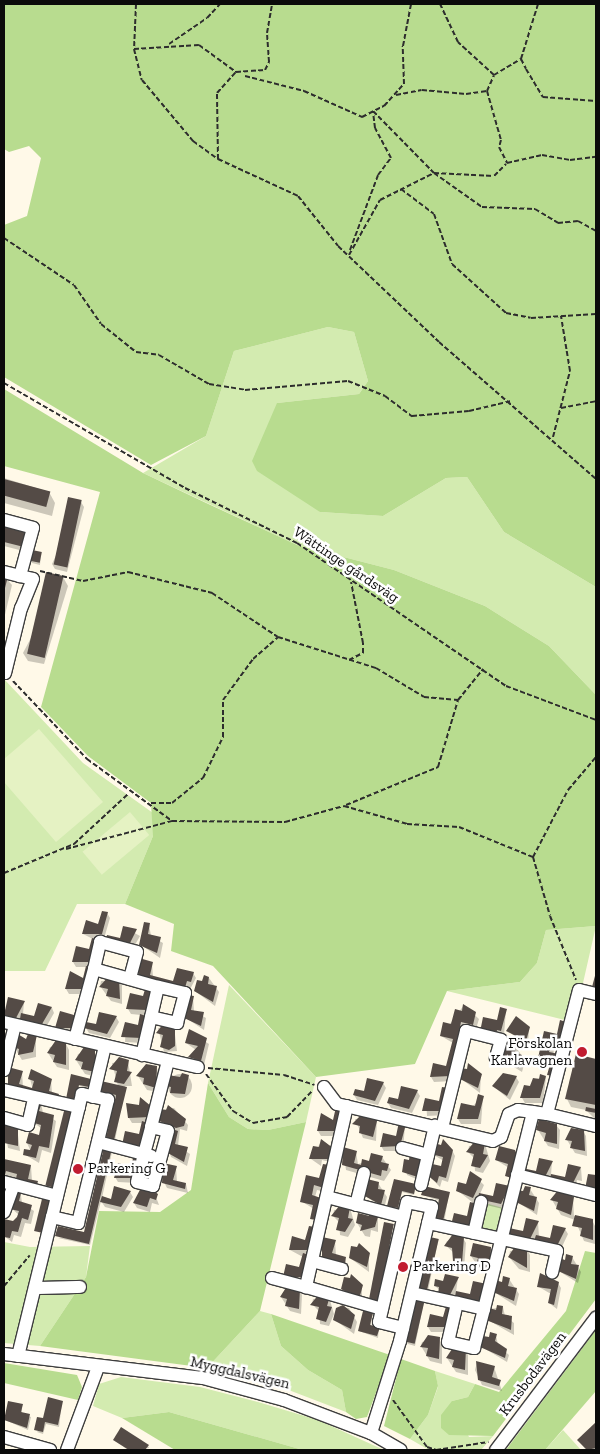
<!DOCTYPE html>
<html>
<head>
<meta charset="utf-8">
<style>
	body { margin:0 }
	#map { position:relative; width:600px; height:1454px; overflow:hidden; background:#fff9e8; font-family:"Zilla Slab",serif }
	div>[style] { position:absolute }
	[style*='--x'] { left:calc(var(--x)*1px); top:calc(var(--y)*1px); width:calc(var(--w)*1px); rotate:calc(var(--a)*1deg) }
	.green>* { inset:0; background:#d3ebb0; transform-origin:0 0 }
	.forest>* { inset:0; background:#b8dc8f }
	.pitch>* { inset:0; background:#e5f2c3; transform-origin:0 0 }
	.shadow>* { inset:0; background:#0003 }
	.round { border-radius:50% }
	.building>* { inset:0; background:#544b46; transform-origin:0 0 }
	.path>* { height:2px; margin-top:-1px; transform-origin:0; background:repeating-linear-gradient(90deg,#2d2d2d 0 5px,transparent 0 7.5px) }
	.roads { filter:drop-shadow(1px 0 #3e3e3e) drop-shadow(-1px 0 #3e3e3e) drop-shadow(0 1px #3e3e3e) drop-shadow(0 -1px #3e3e3e) }
	.minor>* { height:12px; margin:-6px; padding:0 6px; transform-origin:6px; border-radius:6px; background:#fff }
	.dots>* { width:14px; height:14px; translate:-50% -50%; box-sizing:border-box; border:2px solid #fff; border-radius:50% }
	span { translate:-50% -50%; white-space:nowrap; text-align:center; line-height:1.15; -webkit-text-stroke:5px #fff; paint-order:stroke }
	.street-label { font-size:15px; color:#0b0b0b }
	.poi-label { font-size:15px; color:#0b0b0b }
	.right { translate:-100% -50%; text-align:right }
	.left { translate:0 -50%; text-align:left }
	.frame { position:absolute; inset:0; border:5px solid #0b0b0b; pointer-events:none }
</style>
</head>
<body>
<div id="map">
	<div class="green">
		<div style="clip-path:polygon(328px 327px,354px 332px,368px 381px,359px 394px,277px 403px,320px 512px,383px 516px,446px 478px,467px 477px,504px 532px,596px 587px,596px 695px,549px 646px,485px 606px,394px 570px,297px 545px,143px 473px,206px 436px,234px 351px)"></div>
		<div style="clip-path:polygon(4px 679px,83px 763px,153px 813px,153px 836px,125px 904px,77px 904px,45px 971px,4px 971px)"></div>
		<div style="clip-path:polygon(596px 926px,583px 983px,575px 991px,565px 1020px,447px 991px,520px 982px,537px 963px,546px 930px)"></div>
		<div style="clip-path:polygon(229px 985px,316px 1077px,306px 1122px,268px 1130px,248px 1129px,229px 1117px,208px 1083px)"></div>
		<div style="left:485px;top:1203px;width:20px;height:27px;rotate:15deg"></div>
		<div style="clip-path:polygon(4px 1242px,30px 1247px,90px 1246px,86px 1277px,40px 1346px,4px 1343px)"></div>
		<div style="clip-path:polygon(260px 1311px,271px 1314px,281px 1346px,308px 1370px,342px 1390px,346px 1412px,273px 1384px,207px 1368px)"></div>
		<div style="clip-path:polygon(435px 1371px,475px 1384px,468px 1397px,452px 1401px,469px 1437px,493px 1436px,481px 1450px,429px 1450px,410px 1439px,428px 1415px,438px 1387px)"></div>
		<div style="clip-path:polygon(121px 1377px,200px 1387px,258px 1402px,318px 1420px,384px 1450px,303px 1450px,169px 1412px,122px 1418px,93px 1406px,99px 1384px)"></div>
		<div style="clip-path:polygon(563px 1430px,581px 1450px,545px 1450px)"></div>
	</div>
	<div class="forest">
		<div style="clip-path:polygon(4px 4px,596px 4px,596px 587px,504px 532px,467px 477px,446px 478px,383px 516px,320px 512px,257px 471px,252px 461px,277px 403px,359px 394px,368px 381px,354px 332px,328px 327px,234px 351px,206px 436px,151px 465px,4px 377px,4px 225px,27px 216px,41px 158px,29px 146px,9px 152px,4px 149px)"></div>
		<div style="clip-path:polygon(4px 389px,143px 473px,204px 502px,297px 545px,394px 570px,485px 606px,549px 646px,596px 695px,596px 926px,546px 930px,537px 963px,520px 982px,447px 991px,415px 1064px,316px 1077px,213px 966px,171px 951px,174px 924px,125px 904px,153px 836px,151px 803px,88px 756px,41px 707px,100px 492px,4px 466px)"></div>
		<div style="clip-path:polygon(208px 1083px,229px 1117px,248px 1129px,268px 1130px,306px 1122px,260px 1311px,207px 1368px,40px 1346px,86px 1277px,99px 1211px,160px 1212px,191px 1190px)"></div>
		<div style="clip-path:polygon(585px 1251px,596px 1253px,596px 1299px,493px 1436px,449px 1435px,441px 1428px,441px 1415px,452px 1401px,468px 1397px,475px 1384px,499px 1392px,566px 1311px)"></div>
		<div style="clip-path:polygon(271px 1314px,390px 1355px,367px 1417px,356px 1419px,346px 1412px,342px 1390px,308px 1370px,281px 1346px)"></div>
		<div style="clip-path:polygon(596px 1330px,596px 1391px,545px 1450px,506px 1450px)"></div>
		<div style="clip-path:polygon(401px 1359px,435px 1371px,438px 1386px,428px 1415px,410px 1439px,384px 1426px)"></div>
		<div style="clip-path:polygon(4px 1363px,77px 1375px,82px 1387px,78px 1400px,4px 1383px)"></div>
		<div style="clip-path:polygon(169px 1412px,303px 1450px,175px 1450px,122px 1418px)"></div>
	</div>
	<div class="pitch">
		<div style="clip-path:polygon(39px 729px,103px 802px,56px 842px,4px 782px,4px 759px)"></div>
		<div style="left:130px;top:812px;width:30px;height:62px;rotate:50deg"></div>
	</div>
	<div class="shadow">
		<div style="clip-path:polygon(4px 478px,49px 492px,55px 503px,52px 516px,4px 503px)"></div>
		<div style="clip-path:polygon(81px 502px,84px 507px,67px 572px,55px 569px,52px 564px)"></div>
		<div style="clip-path:polygon(4px 529px,27px 534px,27px 552px,4px 546px)"></div>
		<div style="clip-path:polygon(41px 553px,40px 565px,32px 563px,31px 561px)"></div>
		<div style="clip-path:polygon(4px 576px,12px 585px,4px 619px)"></div>
		<div style="clip-path:polygon(63px 577px,68px 586px,44px 664px,28px 661px,23px 653px)"></div>
		<div style="clip-path:polygon(107px 913px,110px 918px,88px 994px,69px 994px,66px 989px,83px 980px,87px 967px,76px 967px,73px 962px,90px 951px,93px 939px,83px 934px,86px 922px,99px 925px)"></div>
		<div style="clip-path:polygon(149px 924px,151px 936px,163px 943px,160px 958px,141px 945px)"></div>
		<div style="clip-path:polygon(124px 927px,140px 936px,131px 952px,121px 940px)"></div>
		<div style="clip-path:polygon(152px 963px,153px 977px,174px 983px,193px 973px,196px 978px,187px 995px,144px 984px)"></div>
		<div style="clip-path:polygon(209px 978px,219px 992px,215px 1006px,195px 991px)"></div>
		<div style="clip-path:polygon(119px 980px,122px 985px,122px 1004px,111px 1001px,100px 986px,101px 981px)"></div>
		<div style="clip-path:polygon(146px 987px,149px 1015px,144px 1015px,148px 1022px,143px 1043px,125px 1042px,126px 1023px,138px 1026px,141px 1015px,131px 1014px,128px 1009px,144px 998px)"></div>
		<div style="clip-path:polygon(193px 997px,194px 1011px,206px 1018px,204px 1030px,183px 1016px)"></div>
		<div style="clip-path:polygon(24px 1002px,23px 1014px,35px 1018px,38px 1005px,52px 1008px,54px 1013px,45px 1029px,24px 1024px,21px 1019px,19px 1023px,4px 1019px,4px 1010px)"></div>
		<div style="clip-path:polygon(464px 1005px,479px 1019px,476px 1029px,464px 1026px,453px 1081px,434px 1082px,431px 1077px,447px 1068px,453px 1043px,441px 1036px)"></div>
		<div style="clip-path:polygon(506px 1010px,504px 1035px,484px 1037px,498px 1021px)"></div>
		<div style="clip-path:polygon(75px 1016px,78px 1033px,60px 1033px,57px 1028px)"></div>
		<div style="clip-path:polygon(116px 1017px,119px 1022px,110px 1038px,89px 1033px,86px 1028px)"></div>
		<div style="clip-path:polygon(174px 1026px,177px 1051px,164px 1052px,158px 1028px)"></div>
		<div style="clip-path:polygon(529px 1028px,528px 1046px,508px 1031px)"></div>
		<div style="clip-path:polygon(4px 1030px,7px 1035px,4px 1058px)"></div>
		<div style="clip-path:polygon(189px 1031px,209px 1044px,204px 1065px,190px 1057px,196px 1050px,186px 1043px)"></div>
		<div style="clip-path:polygon(545px 1033px,558px 1036px,564px 1049px,554px 1046px,552px 1080px,551px 1065px,539px 1058px)"></div>
		<div style="clip-path:polygon(36px 1037px,36px 1057px,22px 1060px,14px 1047px)"></div>
		<div style="clip-path:polygon(66px 1044px,69px 1050px,69px 1070px,57px 1067px,48px 1053px,50px 1047px)"></div>
		<div style="clip-path:polygon(516px 1047px,525px 1061px,522px 1072px,501px 1059px)"></div>
		<div style="clip-path:polygon(94px 1051px,97px 1056px,97px 1077px,85px 1074px,76px 1060px,78px 1054px)"></div>
		<div style="clip-path:polygon(577px 1056px,596px 1060px,596px 1120px,586px 1110px,571px 1107px,567px 1099px)"></div>
		<div style="clip-path:polygon(128px 1061px,132px 1086px,125px 1086px,115px 1141px,109px 1140px,117px 1097px,100px 1091px,118px 1086px,112px 1063px)"></div>
		<div style="clip-path:polygon(156px 1067px,159px 1073px,158px 1092px,147px 1090px,138px 1076px)"></div>
		<div style="clip-path:polygon(9px 1069px,22px 1072px,23px 1087px,33px 1090px,30px 1079px,51px 1080px,52px 1093px,61px 1100px,10px 1083px)"></div>
		<div class="round" style="left:168px;top:1074px;width:24px;height:24px"></div>
		<div style="clip-path:polygon(481px 1075px,480px 1093px,460px 1078px)"></div>
		<div style="clip-path:polygon(72px 1076px,91px 1080px,90px 1089px,79px 1086px,76px 1102px)"></div>
		<div style="clip-path:polygon(516px 1077px,519px 1082px,510px 1100px,493px 1086px)"></div>
		<div style="clip-path:polygon(546px 1077px,543px 1103px,525px 1103px,522px 1098px,534px 1079px)"></div>
		<div style="clip-path:polygon(383px 1083px,386px 1088px,378px 1105px,357px 1100px,354px 1095px)"></div>
		<div style="clip-path:polygon(417px 1091px,420px 1096px,412px 1113px,391px 1108px,388px 1103px)"></div>
		<div style="clip-path:polygon(483px 1097px,481px 1124px,461px 1124px,458px 1119px)"></div>
		<div style="clip-path:polygon(426px 1099px,446px 1115px,427px 1116px)"></div>
		<div style="clip-path:polygon(41px 1103px,43px 1113px,56px 1121px,51px 1153px,42px 1150px,39px 1163px,24px 1154px,31px 1152px,27px 1143px,40px 1137px,42px 1129px,33px 1122px)"></div>
		<div style="clip-path:polygon(151px 1108px,144px 1150px,126px 1150px,140px 1136px,143px 1123px,132px 1123px,129px 1118px)"></div>
		<div style="clip-path:polygon(174px 1108px,188px 1125px,187px 1131px,180px 1129px,178px 1146px,190px 1154px,187px 1166px,171px 1157px,159px 1120px,161px 1110px)"></div>
		<div style="clip-path:polygon(377px 1118px,376px 1141px,363px 1138px,355px 1119px)"></div>
		<div style="clip-path:polygon(334px 1122px,340px 1136px,321px 1136px,318px 1131px)"></div>
		<div style="clip-path:polygon(4px 1123px,17px 1127px,20px 1151px,8px 1148px)"></div>
		<div style="clip-path:polygon(405px 1125px,403px 1151px,384px 1151px,381px 1146px,397px 1138px)"></div>
		<div style="clip-path:polygon(556px 1125px,560px 1130px,559px 1149px,548px 1146px,538px 1130px)"></div>
		<div style="clip-path:polygon(583px 1131px,586px 1136px,587px 1156px,575px 1153px,567px 1140px)"></div>
		<div style="clip-path:polygon(322px 1140px,331px 1147px,333px 1163px,322px 1160px,321px 1166px,311px 1159px)"></div>
		<div style="clip-path:polygon(485px 1144px,490px 1161px,483px 1173px,475px 1171px,474px 1158px,468px 1152px,469px 1146px)"></div>
		<div style="clip-path:polygon(105px 1148px,112px 1152px,102px 1198px,112px 1200px,130px 1192px,133px 1197px,124px 1212px,105px 1207px,101px 1201px,90px 1245px,58px 1238px,85px 1234px)"></div>
		<div style="clip-path:polygon(343px 1149px,356px 1152px,358px 1164px,382px 1157px,391px 1170px,384px 1181px,346px 1170px)"></div>
		<div style="clip-path:polygon(452px 1150px,455px 1156px,448px 1182px,442px 1180px,440px 1187px,427px 1174px,442px 1168px,444px 1161px,432px 1154px)"></div>
		<div style="clip-path:polygon(518px 1157px,509px 1181px,509px 1168px,496px 1160px)"></div>
		<div style="clip-path:polygon(4px 1160px,31px 1166px,32px 1181px,40px 1187px,20px 1188px,22px 1203px,34px 1211px,31px 1224px,25px 1223px,21px 1237px,14px 1235px,12px 1242px,4px 1236px,4px 1220px,13px 1223px,19px 1215px,11px 1208px,18px 1178px,9px 1176px,4px 1184px)"></div>
		<div style="clip-path:polygon(405px 1160px,423px 1182px,407px 1175px)"></div>
		<div style="clip-path:polygon(552px 1162px,551px 1175px,566px 1179px,569px 1166px,581px 1168px,582px 1181px,577px 1180px,575px 1190px,537px 1172px)"></div>
		<div style="clip-path:polygon(176px 1167px,177px 1182px,186px 1184px,188px 1193px,167px 1188px,164px 1182px)"></div>
		<div style="clip-path:polygon(132px 1168px,137px 1183px,118px 1182px,115px 1177px)"></div>
		<div style="clip-path:polygon(471px 1173px,484px 1185px,480px 1194px,494px 1197px,509px 1187px,503px 1209px,482px 1204px,474px 1230px,456px 1230px,468px 1217px,472px 1202px,457px 1190px,466px 1185px)"></div>
		<div style="clip-path:polygon(307px 1176px,320px 1179px,326px 1192px,317px 1190px,315px 1197px,321px 1199px,314px 1224px,314px 1209px,301px 1201px)"></div>
		<div style="clip-path:polygon(395px 1180px,416px 1187px,414px 1195px,402px 1192px,398px 1210px,389px 1206px)"></div>
		<div style="clip-path:polygon(378px 1183px,387px 1197px,384px 1209px,364px 1195px)"></div>
		<div style="clip-path:polygon(153px 1189px,159px 1205px,152px 1203px,150px 1212px,137px 1208px,134px 1203px)"></div>
		<div style="clip-path:polygon(530px 1189px,539px 1203px,537px 1215px,516px 1201px)"></div>
		<div style="clip-path:polygon(449px 1193px,444px 1223px,437px 1221px,440px 1201px,423px 1195px)"></div>
		<div style="clip-path:polygon(573px 1198px,574px 1216px,592px 1220px,595px 1226px,595px 1244px,584px 1241px,575px 1220px,561px 1215px,552px 1200px)"></div>
		<div style="clip-path:polygon(350px 1208px,355px 1225px,348px 1237px,340px 1235px,339px 1222px,333px 1216px,334px 1210px)"></div>
		<div style="clip-path:polygon(359px 1214px,378px 1214px,378px 1232px,371px 1230px,370px 1237px,365px 1236px,357px 1223px)"></div>
		<div style="clip-path:polygon(538px 1222px,539px 1237px,551px 1240px,565px 1229px,568px 1234px,560px 1251px,536px 1241px,537px 1235px,532px 1244px,524px 1233px)"></div>
		<div style="clip-path:polygon(393px 1225px,376px 1305px,368px 1303px)"></div>
		<div style="clip-path:polygon(323px 1238px,335px 1241px,336px 1255px,345px 1258px,347px 1268px,327px 1262px)"></div>
		<div style="clip-path:polygon(463px 1238px,466px 1243px,464px 1268px,458px 1266px,453px 1252px,445px 1245px,447px 1241px)"></div>
		<div style="clip-path:polygon(306px 1241px,312px 1254px,307px 1253px,311px 1261px,306px 1282px,287px 1282px,300px 1269px,303px 1257px,290px 1250px)"></div>
		<div style="clip-path:polygon(438px 1241px,427px 1296px,420px 1294px)"></div>
		<div style="clip-path:polygon(490px 1248px,493px 1253px,493px 1273px,481px 1271px,471px 1256px)"></div>
		<div style="clip-path:polygon(527px 1249px,530px 1255px,530px 1272px,519px 1269px,509px 1257px,510px 1251px)"></div>
		<div style="clip-path:polygon(369px 1254px,369px 1272px,350px 1258px)"></div>
		<div style="clip-path:polygon(572px 1257px,581px 1272px,578px 1283px,557px 1270px)"></div>
		<div style="clip-path:polygon(458px 1278px,456px 1292px,471px 1296px,486px 1285px,480px 1307px,459px 1302px,455px 1295px,452px 1301px,435px 1286px)"></div>
		<div style="clip-path:polygon(509px 1279px,519px 1294px,516px 1306px,494px 1292px)"></div>
		<div style="clip-path:polygon(558px 1283px,561px 1288px,557px 1309px,549px 1303px,551px 1294px,539px 1287px)"></div>
		<div style="clip-path:polygon(362px 1285px,362px 1303px,343px 1289px)"></div>
		<div style="clip-path:polygon(299px 1290px,302px 1295px,301px 1314px,290px 1311px,281px 1297px)"></div>
		<div style="clip-path:polygon(329px 1297px,334px 1314px,329px 1326px,320px 1324px,319px 1311px,312px 1304px,313px 1299px)"></div>
		<div style="clip-path:polygon(424px 1301px,415px 1346px,408px 1344px,406px 1342px)"></div>
		<div style="clip-path:polygon(503px 1307px,505px 1316px,514px 1323px,514px 1335px,488px 1320px,490px 1309px)"></div>
		<div style="clip-path:polygon(349px 1308px,357px 1322px,354px 1334px,335px 1320px,337px 1309px)"></div>
		<div style="clip-path:polygon(373px 1310px,371px 1326px,379px 1328px,378px 1338px,359px 1331px)"></div>
		<div style="clip-path:polygon(444px 1318px,450px 1332px,431px 1332px,428px 1327px)"></div>
		<div style="clip-path:polygon(496px 1335px,498px 1345px,509px 1355px,507px 1362px,482px 1347px)"></div>
		<div style="clip-path:polygon(439px 1339px,442px 1344px,442px 1364px,430px 1361px,421px 1346px,422px 1342px)"></div>
		<div style="clip-path:polygon(465px 1350px,468px 1355px,468px 1375px,456px 1372px,447px 1358px)"></div>
		<div style="clip-path:polygon(477px 1362px,494px 1367px,502px 1391px,482px 1385px,475px 1370px)"></div>
		<div style="clip-path:polygon(62px 1402px,59px 1427px,46px 1424px,43px 1434px,37px 1432px)"></div>
		<div style="clip-path:polygon(22px 1406px,22px 1414px,31px 1417px,28px 1430px,5px 1420px)"></div>
		<div style="clip-path:polygon(596px 1424px,596px 1450px,586px 1450px,578px 1440px)"></div>
		<div style="clip-path:polygon(114px 1440px,148px 1446px,149px 1448px,128px 1450px)"></div>
	</div>
	<div class="building">
		<div style="left:4px;top:479px;width:48px;height:16px;rotate:15deg"></div>
		<div style="left:68px;top:497px;width:14px;height:69px;rotate:12deg"></div>
		<div style="clip-path:polygon(4px 527px,27px 533px,24px 547px,4px 542px)"></div>
		<div style="left:32px;top:550px;width:10px;height:11px;rotate:11deg"></div>
		<div style="left:46px;top:572px;width:18px;height:84px;rotate:13deg"></div>
		<div style="clip-path:polygon(4px 575px,8px 576px,4px 592px)"></div>
		<div style="clip-path:polygon(102px 911px,108px 912px,102px 934px,82px 934px,86px 920px,98px 924px)"></div>
		<div style="clip-path:polygon(144px 922px,150px 923px,148px 934px,161px 937px,157px 953px,139px 945px)"></div>
		<div style="clip-path:polygon(123px 926px,137px 929px,128px 947px,106px 941px,107px 935px,120px 938px)"></div>
		<div style="clip-path:polygon(92px 938px,98px 940px,92px 962px,72px 962px,76px 946px,89px 949px)"></div>
		<div style="clip-path:polygon(139px 958px,153px 962px,150px 975px,173px 981px,177px 968px,194px 972px,191px 982px,187px 981px,184px 991px,139px 979px)"></div>
		<div style="clip-path:polygon(86px 966px,91px 967px,85px 989px,65px 989px,70px 971px,83px 978px)"></div>
		<div style="clip-path:polygon(596px 972px,596px 988px,592px 987px)"></div>
		<div style="clip-path:polygon(204px 975px,209px 977px,208px 984px,217px 986px,213px 1002px,194px 991px,197px 980px,202px 981px)"></div>
		<div style="clip-path:polygon(109px 976px,119px 979px,120px 999px,106px 996px,108px 989px,99px 987px)"></div>
		<div style="clip-path:polygon(146px 986px,152px 987px,146px 1010px,126px 1009px,130px 993px,143px 996px)"></div>
		<div style="clip-path:polygon(187px 995px,194px 996px,191px 1010px,204px 1012px,201px 1026px,182px 1017px)"></div>
		<div style="clip-path:polygon(8px 997px,25px 1001px,16px 1018px,4px 1015px)"></div>
		<div style="clip-path:polygon(38px 1003px,52px 1007px,42px 1024px,20px 1019px,21px 1013px,34px 1016px)"></div>
		<div style="clip-path:polygon(77px 1004px,81px 1005px,76px 1028px,55px 1028px,60px 1011px,74px 1015px)"></div>
		<div style="clip-path:polygon(463px 1004px,476px 1012px,473px 1025px,461px 1022px,450px 1076px,430px 1077px,433px 1063px,446px 1066px,453px 1039px,440px 1036px,443px 1022px,451px 1024px,455px 1009px,462px 1011px)"></div>
		<div style="clip-path:polygon(500px 1007px,507px 1009px,501px 1031px,497px 1030px,496px 1035px,480px 1032px,483px 1017px,497px 1020px)"></div>
		<div style="clip-path:polygon(99px 1012px,117px 1016px,107px 1034px,84px 1028px,86px 1022px,96px 1024px)"></div>
		<div style="clip-path:polygon(140px 1014px,146px 1016px,141px 1038px,121px 1037px,125px 1022px,138px 1025px)"></div>
		<div style="clip-path:polygon(516px 1016px,530px 1027px,526px 1041px,506px 1031px)"></div>
		<div style="clip-path:polygon(560px 1020px,566px 1022px,561px 1044px,551px 1042px,549px 1052px,559px 1054px,554px 1076px,547px 1075px,551px 1061px,538px 1058px,544px 1031px,557px 1034px)"></div>
		<div style="clip-path:polygon(164px 1023px,175px 1025px,175px 1046px,169px 1050px,160px 1047px,163px 1035px,156px 1033px)"></div>
		<div style="clip-path:polygon(189px 1029px,207px 1038px,201px 1061px,188px 1057px,198px 1046px,185px 1043px)"></div>
		<div style="clip-path:polygon(16px 1033px,26px 1039px,28px 1034px,37px 1035px,33px 1052px,18px 1055px,19px 1049px,13px 1047px)"></div>
		<div style="clip-path:polygon(56px 1040px,66px 1043px,66px 1065px,53px 1062px,55px 1055px,47px 1053px)"></div>
		<div style="clip-path:polygon(504px 1043px,516px 1046px,515px 1053px,522px 1055px,519px 1068px,500px 1059px)"></div>
		<div style="clip-path:polygon(84px 1047px,95px 1050px,95px 1072px,81px 1069px,83px 1062px,75px 1060px)"></div>
		<div style="clip-path:polygon(576px 1054px,596px 1059px,596px 1105px,565px 1099px)"></div>
		<div style="clip-path:polygon(119px 1057px,129px 1060px,127px 1071px,132px 1072px,124px 1084px,114px 1082px,117px 1071px,109px 1069px)"></div>
		<div style="clip-path:polygon(468px 1063px,482px 1074px,478px 1088px,458px 1078px,461px 1068px,467px 1069px)"></div>
		<div style="clip-path:polygon(146px 1064px,157px 1066px,156px 1088px,143px 1084px,144px 1078px,136px 1076px)"></div>
		<div style="clip-path:polygon(8px 1067px,23px 1071px,19px 1084px,32px 1088px,34px 1081px,28px 1079px,31px 1069px,52px 1079px,49px 1091px,59px 1094px,57px 1101px,8px 1087px)"></div>
		<div style="clip-path:polygon(182px 1073px,189px 1075px,185px 1094px,170px 1093px,171px 1087px,165px 1086px,168px 1075px,180px 1077px)"></div>
		<div style="clip-path:polygon(503px 1073px,517px 1076px,507px 1096px,492px 1086px)"></div>
		<div style="clip-path:polygon(71px 1074px,91px 1079px,89px 1087px,79px 1085px,75px 1101px,66px 1099px)"></div>
		<div style="clip-path:polygon(540px 1074px,546px 1076px,540px 1098px,520px 1098px,524px 1085px,530px 1086px,533px 1078px,539px 1079px)"></div>
		<div style="clip-path:polygon(367px 1078px,384px 1082px,375px 1101px,353px 1095px,355px 1089px,364px 1091px)"></div>
		<div style="clip-path:polygon(101px 1081px,127px 1087px,114px 1140px,106px 1138px,116px 1095px,99px 1091px)"></div>
		<div style="clip-path:polygon(401px 1086px,418px 1090px,409px 1109px,387px 1103px,389px 1097px,398px 1099px)"></div>
		<div style="clip-path:polygon(442px 1087px,448px 1088px,443px 1111px,422px 1111px,425px 1098px,439px 1101px)"></div>
		<div style="clip-path:polygon(478px 1094px,484px 1096px,478px 1119px,457px 1119px,461px 1103px,475px 1106px)"></div>
		<div style="clip-path:polygon(140px 1097px,152px 1107px,150px 1117px,128px 1118px,126px 1103px,139px 1105px)"></div>
		<div style="clip-path:polygon(37px 1101px,42px 1102px,39px 1111px,54px 1115px,49px 1148px,39px 1146px,36px 1158px,23px 1155px,24px 1149px,30px 1150px,32px 1145px,26px 1143px,29px 1132px,39px 1135px,41px 1125px,31px 1122px)"></div>
		<div style="clip-path:polygon(168px 1105px,186px 1119px,184px 1126px,176px 1128px,157px 1120px,160px 1109px,166px 1110px)"></div>
		<div style="left:65px;top:1107px;width:8px;height:81px;rotate:14deg"></div>
		<div style="clip-path:polygon(336px 1107px,343px 1109px,337px 1131px,317px 1131px,321px 1113px,333px 1120px)"></div>
		<div style="left:586px;top:1107px;width:10px;height:4px;rotate:11deg"></div>
		<div style="clip-path:polygon(363px 1113px,378px 1117px,373px 1137px,359px 1133px,360px 1126px,352px 1124px)"></div>
		<div style="clip-path:polygon(539px 1119px,557px 1124px,557px 1144px,544px 1141px,546px 1133px,536px 1130px)"></div>
		<div style="clip-path:polygon(142px 1121px,148px 1123px,142px 1145px,122px 1145px,125px 1131px,139px 1134px)"></div>
		<div style="clip-path:polygon(4px 1122px,18px 1126px,18px 1146px,4px 1143px)"></div>
		<div style="clip-path:polygon(399px 1122px,406px 1124px,400px 1146px,380px 1147px,383px 1133px,396px 1136px)"></div>
		<div style="clip-path:polygon(571px 1128px,584px 1130px,585px 1151px,570px 1148px,572px 1141px,565px 1140px)"></div>
		<div style="clip-path:polygon(172px 1129px,178px 1131px,175px 1144px,188px 1147px,184px 1162px,166px 1152px)"></div>
		<div style="clip-path:polygon(321px 1139px,333px 1148px,331px 1159px,309px 1159px,313px 1146px,319px 1147px)"></div>
		<div style="clip-path:polygon(443px 1139px,453px 1150px,446px 1178px,439px 1176px,437px 1183px,426px 1174px,428px 1163px,441px 1166px,443px 1157px,431px 1154px,434px 1143px,441px 1145px)"></div>
		<div style="clip-path:polygon(475px 1141px,485px 1143px,483px 1154px,488px 1155px,480px 1168px,471px 1166px,474px 1154px,466px 1152px)"></div>
		<div style="clip-path:polygon(499px 1146px,515px 1150px,517px 1155px,512px 1178px,505px 1176px,508px 1164px,495px 1160px)"></div>
		<div style="clip-path:polygon(104px 1147px,112px 1148px,89px 1244px,55px 1236px,58px 1226px,84px 1232px)"></div>
		<div style="clip-path:polygon(343px 1147px,357px 1151px,354px 1163px,361px 1165px,362px 1159px,369px 1161px,371px 1153px,383px 1156px,381px 1162px,389px 1164px,387px 1171px,382px 1170px,381px 1176px,342px 1165px)"></div>
		<div style="clip-path:polygon(134px 1154px,140px 1155px,134px 1178px,114px 1178px,118px 1163px,131px 1167px)"></div>
		<div style="clip-path:polygon(410px 1154px,422px 1157px,421px 1178px,402px 1172px,404px 1159px,409px 1160px)"></div>
		<div style="clip-path:polygon(539px 1158px,553px 1161px,544px 1179px,521px 1174px,522px 1168px,536px 1171px)"></div>
		<div style="clip-path:polygon(4px 1159px,31px 1165px,28px 1179px,38px 1181px,36px 1188px,15px 1183px,17px 1174px,6px 1171px,4px 1178px)"></div>
		<div style="clip-path:polygon(163px 1163px,177px 1166px,173px 1180px,186px 1183px,185px 1189px,162px 1183px)"></div>
		<div style="clip-path:polygon(323px 1164px,329px 1165px,324px 1188px,314px 1185px,312px 1195px,321px 1198px,316px 1220px,310px 1219px,313px 1205px,300px 1202px,306px 1175px,319px 1178px)"></div>
		<div style="clip-path:polygon(568px 1164px,581px 1167px,572px 1185px,550px 1180px,551px 1174px,565px 1177px)"></div>
		<div style="clip-path:polygon(470px 1171px,482px 1179px,473px 1198px,456px 1191px,458px 1182px,466px 1184px)"></div>
		<div style="clip-path:polygon(588px 1174px,596px 1175px,595px 1191px,585px 1189px)"></div>
		<div style="clip-path:polygon(367px 1179px,379px 1182px,378px 1189px,385px 1190px,381px 1205px,363px 1195px)"></div>
		<div style="clip-path:polygon(394px 1179px,416px 1184px,414px 1194px,402px 1191px,398px 1208px,387px 1206px)"></div>
		<div style="clip-path:polygon(496px 1183px,510px 1186px,501px 1204px,478px 1199px,479px 1193px,493px 1196px)"></div>
		<div style="clip-path:polygon(143px 1184px,158px 1194px,156px 1200px,150px 1198px,147px 1207px,133px 1203px)"></div>
		<div style="clip-path:polygon(114px 1186px,131px 1191px,121px 1207px,100px 1202px,102px 1196px,111px 1199px)"></div>
		<div style="clip-path:polygon(424px 1186px,450px 1192px,443px 1221px,435px 1219px,439px 1199px,421px 1195px)"></div>
		<div style="clip-path:polygon(525px 1186px,531px 1187px,529px 1195px,537px 1197px,534px 1211px,514px 1201px,517px 1190px,523px 1191px)"></div>
		<div style="clip-path:polygon(15px 1188px,22px 1189px,19px 1201px,32px 1205px,28px 1220px,22px 1218px,18px 1232px,12px 1231px,10px 1238px,4px 1237px,4px 1219px,13px 1221px,17px 1217px,19px 1211px,10px 1209px)"></div>
		<div style="clip-path:polygon(559px 1189px,574px 1197px,571px 1215px,556px 1209px,558px 1202px,550px 1200px)"></div>
		<div style="left:43px;top:1195px;width:8px;height:37px;rotate:14deg"></div>
		<div style="clip-path:polygon(470px 1202px,477px 1204px,472px 1225px,451px 1225px,454px 1213px,467px 1216px)"></div>
		<div style="clip-path:polygon(340px 1205px,350px 1207px,348px 1218px,353px 1219px,345px 1232px,336px 1230px,339px 1218px,331px 1216px)"></div>
		<div style="clip-path:polygon(370px 1211px,379px 1213px,375px 1227px,360px 1231px,362px 1225px,356px 1223px,358px 1213px,369px 1216px)"></div>
		<div style="clip-path:polygon(575px 1215px,593px 1219px,593px 1240px,580px 1236px,582px 1228px,572px 1226px)"></div>
		<div style="clip-path:polygon(526px 1218px,539px 1221px,530px 1239px,507px 1234px,509px 1228px,523px 1231px)"></div>
		<div style="left:384px;top:1222px;width:10px;height:81px;rotate:11deg"></div>
		<div style="clip-path:polygon(553px 1225px,566px 1228px,557px 1246px,534px 1241px,536px 1235px,550px 1238px)"></div>
		<div style="clip-path:polygon(309px 1226px,315px 1227px,309px 1250px,289px 1250px,292px 1236px,305px 1240px)"></div>
		<div style="clip-path:polygon(453px 1234px,464px 1237px,462px 1263px,453px 1261px,452px 1248px,444px 1246px)"></div>
		<div style="clip-path:polygon(322px 1237px,336px 1240px,332px 1253px,346px 1257px,345px 1263px,322px 1257px)"></div>
		<div style="left:430px;top:1237px;width:9px;height:57px;rotate:13deg"></div>
		<div style="clip-path:polygon(359px 1243px,370px 1253px,367px 1267px,349px 1258px,351px 1246px,357px 1247px)"></div>
		<div style="clip-path:polygon(473px 1243px,491px 1247px,490px 1269px,476px 1266px,478px 1258px,470px 1256px)"></div>
		<div style="clip-path:polygon(516px 1245px,527px 1248px,527px 1268px,508px 1257px)"></div>
		<div style="clip-path:polygon(303px 1253px,309px 1255px,304px 1277px,283px 1277px,286px 1264px,299px 1267px)"></div>
		<div style="clip-path:polygon(566px 1254px,573px 1256px,571px 1264px,579px 1265px,576px 1279px,556px 1270px,559px 1258px,565px 1260px)"></div>
		<div style="clip-path:polygon(540px 1273px,559px 1282px,554px 1305px,548px 1303px,551px 1289px,537px 1287px)"></div>
		<div style="clip-path:polygon(351px 1274px,363px 1285px,359px 1299px,341px 1289px,344px 1277px,350px 1278px)"></div>
		<div style="clip-path:polygon(445px 1274px,459px 1277px,449px 1297px,438px 1294px,439px 1287px,434px 1286px,435px 1279px,443px 1281px)"></div>
		<div style="clip-path:polygon(503px 1276px,510px 1278px,508px 1286px,517px 1288px,514px 1301px,493px 1292px,495px 1280px,502px 1282px)"></div>
		<div style="clip-path:polygon(473px 1281px,487px 1284px,478px 1302px,455px 1297px,456px 1291px,470px 1294px)"></div>
		<div style="clip-path:polygon(287px 1286px,300px 1289px,299px 1309px,285px 1306px,287px 1299px,280px 1297px)"></div>
		<div style="clip-path:polygon(320px 1293px,330px 1296px,327px 1306px,332px 1307px,326px 1322px,316px 1319px,319px 1307px,310px 1305px)"></div>
		<div style="left:416px;top:1298px;width:9px;height:45px;rotate:13deg"></div>
		<div style="clip-path:polygon(447px 1303px,453px 1304px,448px 1327px,427px 1327px,430px 1314px,443px 1317px)"></div>
		<div style="clip-path:polygon(343px 1305px,355px 1315px,351px 1329px,333px 1320px,336px 1308px)"></div>
		<div style="clip-path:polygon(497px 1305px,503px 1306px,502px 1314px,512px 1316px,511px 1330px,486px 1320px,489px 1308px,496px 1310px)"></div>
		<div style="clip-path:polygon(364px 1307px,374px 1309px,370px 1325px,380px 1327px,377px 1336px,358px 1331px)"></div>
		<div style="clip-path:polygon(490px 1332px,497px 1334px,495px 1341px,507px 1349px,505px 1358px,480px 1347px,483px 1336px,489px 1337px)"></div>
		<div style="clip-path:polygon(428px 1335px,440px 1337px,439px 1359px,426px 1356px,428px 1348px,420px 1347px)"></div>
		<div style="clip-path:polygon(454px 1346px,466px 1348px,465px 1370px,452px 1367px,454px 1360px,446px 1358px)"></div>
		<div style="clip-path:polygon(476px 1361px,495px 1366px,492px 1377px,501px 1380px,499px 1386px,478px 1380px)"></div>
		<div style="clip-path:polygon(48px 1397px,63px 1401px,58px 1425px,45px 1422px,43px 1432px,34px 1430px,37px 1417px,43px 1418px)"></div>
		<div style="clip-path:polygon(8px 1401px,23px 1404px,21px 1412px,30px 1414px,27px 1428px,4px 1420px)"></div>
		<div style="clip-path:polygon(596px 1422px,596px 1448px,587px 1450px,577px 1440px)"></div>
		<div style="clip-path:polygon(121px 1427px,149px 1445px,145px 1450px,129px 1450px,113px 1440px)"></div>
	</div>
	<div class="path">
		<div style="--x:136;--y:4;--w:45;--a:92.5"></div>
		<div style="--x:134;--y:49;--w:32;--a:76"></div>
		<div style="--x:142;--y:80;--w:80;--a:50.1"></div>
		<div style="--x:193;--y:141;--w:31;--a:36"></div>
		<div style="--x:218;--y:159;--w:88;--a:24.8"></div>
		<div style="--x:298;--y:196;--w:64;--a:51.3"></div>
		<div style="--x:338;--y:246;--w:139;--a:43.5"></div>
		<div style="--x:439;--y:342;--w:208;--a:41.1"></div>
		<div style="--x:538;--y:4;--w:58;--a:107.2"></div>
		<div style="--x:521;--y:59;--w:11;--a:63"></div>
		<div style="--x:526;--y:69;--w:33;--a:59"></div>
		<div style="--x:543;--y:97;--w:53;--a:4.3"></div>
		<div style="--x:169;--y:44;--w:46;--a:-34.4"></div>
		<div style="--x:207;--y:18;--w:19;--a:-47"></div>
		<div style="--x:134;--y:49;--w:65;--a:-3.5"></div>
		<div style="--x:199;--y:45;--w:46;--a:36.1"></div>
		<div style="--x:236;--y:72;--w:29;--a:-4"></div>
		<div style="--x:265;--y:70;--w:9;--a:-63"></div>
		<div style="--x:269;--y:62;--w:29;--a:-94"></div>
		<div style="--x:267;--y:33;--w:29;--a:-80"></div>
		<div style="--x:494;--y:75;--w:31;--a:-31"></div>
		<div style="--x:245;--y:76;--w:61;--a:14.3"></div>
		<div style="--x:304;--y:91;--w:64;--a:24.1"></div>
		<div style="--x:362;--y:117;--w:25;--a:-27"></div>
		<div style="--x:384;--y:106;--w:30;--a:-48"></div>
		<div style="--x:404;--y:84;--w:38;--a:-92"></div>
		<div style="--x:403;--y:46;--w:43;--a:-79.2"></div>
		<div style="--x:487;--y:91;--w:51;--a:74.1"></div>
		<div style="--x:501;--y:140;--w:7;--a:106"></div>
		<div style="--x:499;--y:147;--w:18;--a:63"></div>
		<div style="--x:507;--y:163;--w:36;--a:-13"></div>
		<div style="--x:542;--y:155;--w:28;--a:10"></div>
		<div style="--x:570;--y:160;--w:26;--a:-7"></div>
		<div style="--x:396;--y:95;--w:26;--a:-11"></div>
		<div style="--x:422;--y:90;--w:44;--a:5.2"></div>
		<div style="--x:466;--y:94;--w:21;--a:-8"></div>
		<div style="--x:487;--y:91;--w:17;--a:-66"></div>
		<div style="--x:494;--y:75;--w:49;--a:-137.5"></div>
		<div style="--x:458;--y:42;--w:42;--a:-115.3"></div>
		<div style="--x:373;--y:111;--w:87;--a:45.5"></div>
		<div style="--x:434;--y:173;--w:60;--a:2.9"></div>
		<div style="--x:494;--y:176;--w:17;--a:-45"></div>
		<div style="--x:218;--y:159;--w:66;--a:-90.9"></div>
		<div style="--x:217;--y:93;--w:28;--a:-48"></div>
		<div style="--x:401;--y:189;--w:41;--a:37.1"></div>
		<div style="--x:434;--y:214;--w:53;--a:70.2"></div>
		<div style="--x:452;--y:264;--w:73;--a:42.2"></div>
		<div style="--x:506;--y:313;--w:25;--a:11"></div>
		<div style="--x:531;--y:318;--w:65;--a:-3.5"></div>
		<div style="--x:4;--y:238;--w:84;--a:33.9"></div>
		<div style="--x:74;--y:285;--w:47;--a:55.3"></div>
		<div style="--x:101;--y:324;--w:45;--a:38.7"></div>
		<div style="--x:136;--y:352;--w:23;--a:7"></div>
		<div style="--x:159;--y:355;--w:58;--a:30.1"></div>
		<div style="--x:209;--y:384;--w:36;--a:9"></div>
		<div style="--x:245;--y:390;--w:103;--a:-5"></div>
		<div style="--x:348;--y:381;--w:40;--a:22"></div>
		<div style="--x:385;--y:396;--w:34;--a:37"></div>
		<div style="--x:412;--y:416;--w:57;--a:-5"></div>
		<div style="--x:469;--y:411;--w:43;--a:-13.4"></div>
		<div style="--x:350;--y:250;--w:80;--a:-69.5"></div>
		<div style="--x:378;--y:175;--w:21;--a:-53"></div>
		<div style="--x:391;--y:158;--w:34;--a:-118"></div>
		<div style="--x:375;--y:128;--w:16;--a:-97"></div>
		<div style="--x:349;--y:255;--w:63;--a:-60.6"></div>
		<div style="--x:380;--y:200;--w:60;--a:-26.6"></div>
		<div style="--x:434;--y:173;--w:59;--a:35.3"></div>
		<div style="--x:482;--y:207;--w:53;--a:2.2"></div>
		<div style="--x:535;--y:209;--w:27;--a:31"></div>
		<div style="--x:558;--y:223;--w:20;--a:-6"></div>
		<div style="--x:578;--y:221;--w:21;--a:29"></div>
		<div style="--x:4;--y:383;--w:209;--a:30.1"></div>
		<div style="--x:185;--y:488;--w:125;--a:26.2"></div>
		<div style="--x:297;--y:543;--w:253;--a:34.4"></div>
		<div style="--x:506;--y:686;--w:96;--a:20.7"></div>
		<div style="--x:561;--y:408;--w:36;--a:-11"></div>
		<div style="--x:553;--y:437;--w:68;--a:-75.6"></div>
		<div style="--x:570;--y:371;--w:56;--a:-99.3"></div>
		<div style="--x:40;--y:571;--w:44;--a:13.1"></div>
		<div style="--x:83;--y:581;--w:46;--a:-11.3"></div>
		<div style="--x:128;--y:572;--w:87;--a:14"></div>
		<div style="--x:212;--y:593;--w:79;--a:33.7"></div>
		<div style="--x:278;--y:637;--w:103;--a:17.6"></div>
		<div style="--x:376;--y:668;--w:56;--a:31.1"></div>
		<div style="--x:424;--y:697;--w:34;--a:5"></div>
		<div style="--x:349;--y:660;--w:16;--a:-27"></div>
		<div style="--x:363;--y:653;--w:10;--a:-90"></div>
		<div style="--x:363;--y:643;--w:62;--a:-101.1"></div>
		<div style="--x:13;--y:681;--w:108;--a:46.5"></div>
		<div style="--x:87;--y:759;--w:105;--a:36.1"></div>
		<div style="--x:172;--y:821;--w:113;--a:0.5"></div>
		<div style="--x:285;--y:822;--w:61;--a:-15.2"></div>
		<div style="--x:344;--y:806;--w:66;--a:15.9"></div>
		<div style="--x:407;--y:824;--w:52;--a:3.3"></div>
		<div style="--x:459;--y:827;--w:80;--a:22.1"></div>
		<div style="--x:533;--y:857;--w:61;--a:73.9"></div>
		<div style="--x:550;--y:916;--w:69;--a:67.9"></div>
		<div style="--x:151;--y:803;--w:21;--a:0"></div>
		<div style="--x:172;--y:803;--w:40;--a:-39"></div>
		<div style="--x:203;--y:778;--w:46;--a:-64"></div>
		<div style="--x:223;--y:737;--w:37;--a:-90"></div>
		<div style="--x:223;--y:700;--w:51;--a:-53.8"></div>
		<div style="--x:253;--y:659;--w:33;--a:-41"></div>
		<div style="--x:346;--y:805;--w:100;--a:-22.4"></div>
		<div style="--x:438;--y:767;--w:70;--a:-73.4"></div>
		<div style="--x:458;--y:700;--w:40;--a:-51"></div>
		<div style="--x:66;--y:849;--w:110;--a:-14.8"></div>
		<div style="--x:533;--y:857;--w:76;--a:-62.4"></div>
		<div style="--x:568;--y:790;--w:43;--a:-49.7"></div>
		<div style="--x:4;--y:873;--w:76;--a:-22.5"></div>
		<div style="--x:74;--y:844;--w:74;--a:-42.8"></div>
		<div style="--x:208;--y:1068;--w:76;--a:5.3"></div>
		<div style="--x:284;--y:1075;--w:32;--a:18"></div>
		<div style="--x:206;--y:1074;--w:46;--a:53.9"></div>
		<div style="--x:233;--y:1111;--w:23;--a:31"></div>
		<div style="--x:253;--y:1123;--w:35;--a:-10"></div>
		<div style="--x:287;--y:1117;--w:37;--a:-46"></div>
		<div style="--x:4;--y:1286;--w:40;--a:-50"></div>
		<div style="--x:393;--y:1400;--w:58;--a:54.1"></div>
		<div style="--x:427;--y:1447;--w:9;--a:18"></div>
		<div style="--x:436;--y:1450;--w:53;--a:-8.7"></div>
	</div>
	<div class="roads">
		<div class="minor">
			<div style="--x:4;--y:520;--w:30;--a:15"></div>
			<div style="--x:33;--y:528;--w:50;--a:105.2"></div>
			<div style="--x:20;--y:576;--w:13;--a:13"></div>
			<div style="--x:33;--y:579;--w:31;--a:112"></div>
			<div style="--x:21;--y:608;--w:67;--a:103.8"></div>
			<div style="--x:4;--y:572;--w:16;--a:14"></div>
			<div style="--x:94;--y:969;--w:28;--a:-77"></div>
			<div style="--x:100;--y:942;--w:38;--a:15"></div>
			<div style="--x:137;--y:952;--w:28;--a:105"></div>
			<div style="--x:596;--y:994;--w:17;--a:-167"></div>
			<div style="--x:579;--y:990;--w:128;--a:104.5"></div>
			<div style="--x:547;--y:1114;--w:50;--a:13.8"></div>
			<div style="--x:151;--y:1017;--w:27;--a:13"></div>
			<div style="--x:177;--y:1023;--w:31;--a:-75"></div>
			<div style="--x:185;--y:993;--w:28;--a:-167"></div>
			<div style="--x:4;--y:1022;--w:199;--a:13.1"></div>
			<div style="--x:75;--y:1039;--w:73;--a:-74.8"></div>
			<div style="--x:94;--y:969;--w:66;--a:15.7"></div>
			<div style="--x:158;--y:987;--w:70;--a:103.2"></div>
			<div style="--x:4;--y:1070;--w:46;--a:-76.3"></div>
			<div style="--x:324;--y:1087;--w:21;--a:53"></div>
			<div style="--x:337;--y:1104;--w:160;--a:13.3"></div>
			<div style="--x:493;--y:1141;--w:9;--a:-27"></div>
			<div style="--x:501;--y:1137;--w:24;--a:-71"></div>
			<div style="--x:509;--y:1114;--w:10;--a:-24"></div>
			<div style="--x:518;--y:1110;--w:29;--a:8"></div>
			<div style="--x:4;--y:1090;--w:77;--a:12.8"></div>
			<div style="--x:93;--y:1097;--w:52;--a:-76.8"></div>
			<div style="--x:347;--y:1106;--w:186;--a:102.8"></div>
			<div style="--x:306;--y:1287;--w:79;--a:16.1"></div>
			<div style="--x:4;--y:1118;--w:25;--a:16"></div>
			<div style="--x:28;--y:1125;--w:28;--a:-77"></div>
			<div style="--x:151;--y:1127;--w:17;--a:13"></div>
			<div style="--x:168;--y:1131;--w:57;--a:105.3"></div>
			<div style="--x:153;--y:1186;--w:16;--a:-166"></div>
			<div style="--x:137;--y:1182;--w:29;--a:-76"></div>
			<div style="--x:144;--y:1154;--w:28;--a:-75"></div>
			<div style="--x:151;--y:1127;--w:68;--a:-75.6"></div>
			<div style="--x:442;--y:1128;--w:100;--a:-76.1"></div>
			<div style="--x:466;--y:1031;--w:36;--a:14"></div>
			<div style="--x:501;--y:1040;--w:19;--a:106"></div>
			<div style="--x:98;--y:1142;--w:55;--a:14.8"></div>
			<div style="--x:402;--y:1148;--w:27;--a:15"></div>
			<div style="--x:517;--y:1175;--w:81;--a:14.2"></div>
			<div style="--x:4;--y:1182;--w:55;--a:14.8"></div>
			<div style="--x:421;--y:1185;--w:61;--a:-76.7"></div>
			<div style="--x:327;--y:1197;--w:79;--a:14.7"></div>
			<div style="--x:356;--y:1205;--w:33;--a:-76"></div>
			<div style="--x:4;--y:1212;--w:29;--a:-70"></div>
			<div style="--x:428;--y:1223;--w:132;--a:12.2"></div>
			<div style="--x:557;--y:1251;--w:22;--a:103"></div>
			<div style="--x:474;--y:1233;--w:32;--a:-77"></div>
			<div style="--x:312;--y:1261;--w:31;--a:15"></div>
			<div style="--x:272;--y:1278;--w:35;--a:15"></div>
			<div style="--x:35;--y:1288;--w:45;--a:-1.3"></div>
			<div style="--x:412;--y:1293;--w:46;--a:12.5"></div>
			<div style="--x:484;--y:1309;--w:28;--a:-167"></div>
			<div style="--x:457;--y:1303;--w:40;--a:103"></div>
			<div style="--x:448;--y:1342;--w:27;--a:13"></div>
			<div style="--x:474;--y:1348;--w:40;--a:-75.6"></div>
			<div style="--x:484;--y:1309;--w:203;--a:-76"></div>
			<div style="--x:4;--y:1354;--w:200;--a:6.9"></div>
			<div style="--x:203;--y:1378;--w:84;--a:15.2"></div>
			<div style="--x:284;--y:1400;--w:93;--a:20.8"></div>
			<div style="--x:371;--y:1433;--w:34;--a:30"></div>
			<div style="--x:18;--y:1356;--w:143;--a:-76.3"></div>
			<div style="--x:52;--y:1217;--w:27;--a:13"></div>
			<div style="--x:78;--y:1223;--w:127;--a:-76.3"></div>
			<div style="--x:108;--y:1100;--w:27;--a:-167"></div>
			<div style="--x:82;--y:1094;--w:127;--a:103.7"></div>
			<div style="--x:371;--y:1433;--w:96;--a:-72.5"></div>
			<div style="--x:400;--y:1341;--w:138;--a:-76.6"></div>
			<div style="--x:432;--y:1207;--w:25;--a:-169"></div>
			<div style="--x:407;--y:1202;--w:123;--a:103.1"></div>
			<div style="--x:379;--y:1322;--w:25;--a:14"></div>
			<div style="--x:4;--y:1437;--w:48;--a:15.8"></div>
			<div style="--x:67;--y:1450;--w:89;--a:-69.5"></div>
			<div style="--x:496;--y:1450;--w:166;--a:-52.9"></div>
		</div>
	</div>
	<div class="dots">
		<div style="left:582px;top:1052px;background:#c11c30"></div>
		<div style="left:78px;top:1169px;background:#c11c30"></div>
		<div style="left:403px;top:1267px;background:#c11c30"></div>
	</div>
	<div class="street-label">
		<span style="left:346px;top:565px;rotate:34deg">Wättinge gårdsväg</span>
		<span style="left:240px;top:1373px;rotate:13deg">Myggdalsvägen</span>
		<span style="left:533px;top:1374px;rotate:-53deg">Krusbodavägen</span>
	</div>
	<div class="poi-label">
		<span class="right" style="left:572px;top:1052px">Förskolan<br>Karlavagnen</span>
		<span class="left" style="left:88px;top:1169px">Parkering G</span>
		<span class="left" style="left:413px;top:1267px">Parkering D</span>
	</div>
	<div class="frame"></div>
</div>
</body>
</html>
